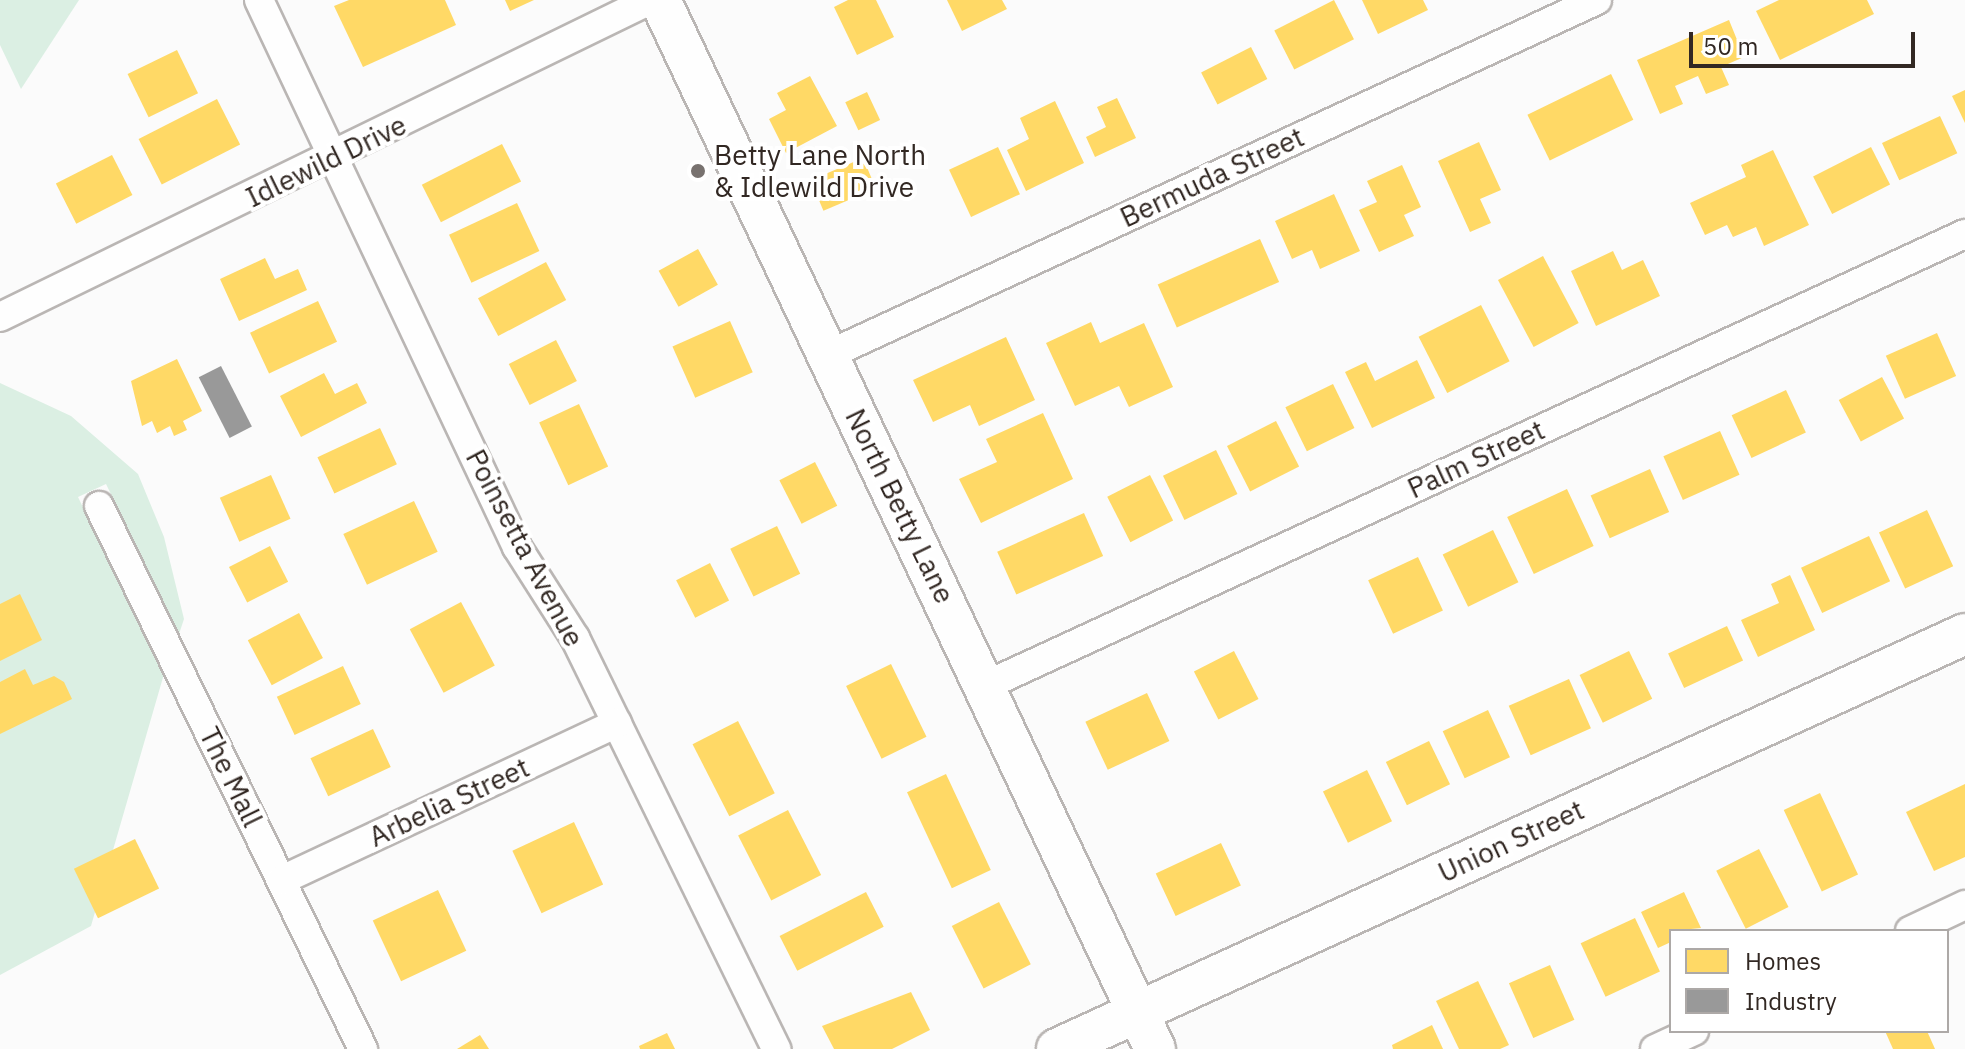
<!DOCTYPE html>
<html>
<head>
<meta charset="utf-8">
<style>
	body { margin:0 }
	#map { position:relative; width:1965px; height:1049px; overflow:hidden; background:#fbfbfb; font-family:"IBM Plex Sans",sans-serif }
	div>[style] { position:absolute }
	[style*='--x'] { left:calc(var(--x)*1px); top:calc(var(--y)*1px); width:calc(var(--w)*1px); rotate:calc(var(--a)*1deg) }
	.green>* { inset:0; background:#dbefe3 }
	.homes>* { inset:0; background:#ffd966; transform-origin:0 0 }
	.industry>* { inset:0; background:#999; transform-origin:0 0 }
	.roads { filter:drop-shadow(2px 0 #bab6b4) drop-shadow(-2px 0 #bab6b4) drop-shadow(0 2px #bab6b4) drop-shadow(0 -2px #bab6b4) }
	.street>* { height:28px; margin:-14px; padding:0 14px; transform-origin:14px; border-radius:14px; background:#fefefe }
	.secondary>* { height:40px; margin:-20px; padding:0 20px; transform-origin:20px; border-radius:20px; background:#fefefe }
	.dots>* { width:22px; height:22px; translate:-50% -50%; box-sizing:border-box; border:4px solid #fff; border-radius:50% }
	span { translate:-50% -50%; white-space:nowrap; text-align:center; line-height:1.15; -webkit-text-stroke:8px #fff; paint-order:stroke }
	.poi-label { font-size:28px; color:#322823 }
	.left { translate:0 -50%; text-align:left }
	.street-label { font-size:28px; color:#322823 }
	.legend { position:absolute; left:1669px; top:929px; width:280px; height:104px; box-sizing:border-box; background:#fff; border:2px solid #ada9a7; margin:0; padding:10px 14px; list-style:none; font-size:24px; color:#322823 }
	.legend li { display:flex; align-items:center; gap:16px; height:40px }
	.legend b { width:40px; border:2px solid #ada9a7 }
	.scale { position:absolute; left:1689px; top:32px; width:226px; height:36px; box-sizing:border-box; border:4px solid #322823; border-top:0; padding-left:10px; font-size:24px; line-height:28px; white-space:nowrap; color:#322823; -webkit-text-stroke:6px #fff; paint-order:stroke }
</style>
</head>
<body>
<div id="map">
	<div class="green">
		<div style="clip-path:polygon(0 0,79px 0,21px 89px,0 45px)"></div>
		<div style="clip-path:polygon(0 383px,71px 416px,138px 474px,164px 537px,184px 619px,179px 634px,106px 484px,78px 497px,164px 674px,91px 926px,0 975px)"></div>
	</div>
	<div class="homes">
		<div style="clip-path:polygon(349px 0,445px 0,456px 25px,363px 67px,334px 6px)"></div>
		<div style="clip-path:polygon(505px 0,534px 0,510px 11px)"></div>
		<div style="clip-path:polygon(848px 0,876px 0,894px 37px,857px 55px,834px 7px)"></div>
		<div style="clip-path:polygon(947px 0,1002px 0,1007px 9px,962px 31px)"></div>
		<div style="left:1334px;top:0;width:44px;height:67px;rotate:63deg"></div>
		<div style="clip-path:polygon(1362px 0,1423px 0,1428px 10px,1378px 34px)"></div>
		<div style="clip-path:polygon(1779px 0,1867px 0,1874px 14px,1780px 60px,1756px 11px)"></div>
		<div style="clip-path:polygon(1729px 20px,1744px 57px,1721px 67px,1729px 85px,1706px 94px,1698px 76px,1675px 86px,1683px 104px,1660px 114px,1637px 60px)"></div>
		<div style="left:1251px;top:47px;width:36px;height:56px;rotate:63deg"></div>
		<div style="left:177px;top:50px;width:48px;height:55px;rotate:64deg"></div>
		<div style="left:1611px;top:74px;width:51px;height:93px;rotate:64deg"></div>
		<div style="clip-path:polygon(810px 76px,837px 126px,786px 153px,769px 119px,786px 110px,777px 93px)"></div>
		<div style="clip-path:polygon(1965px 90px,1965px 123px,1952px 96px)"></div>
		<div style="left:867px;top:92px;width:31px;height:24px;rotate:65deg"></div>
		<div style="clip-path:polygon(1117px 98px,1136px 138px,1095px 157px,1086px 137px,1106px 127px,1097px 107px)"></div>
		<div style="left:217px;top:99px;width:51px;height:88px;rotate:63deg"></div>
		<div style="clip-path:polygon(1055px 101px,1084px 163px,1026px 191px,1007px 150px,1029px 139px,1020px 118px)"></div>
		<div style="left:1940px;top:116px;width:41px;height:64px;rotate:65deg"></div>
		<div style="clip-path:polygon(1479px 142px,1501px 190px,1480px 199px,1491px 223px,1470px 232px,1438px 161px)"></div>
		<div style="left:502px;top:144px;width:42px;height:90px;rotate:63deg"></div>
		<div style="left:998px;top:147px;width:52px;height:54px;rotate:65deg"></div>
		<div style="left:1871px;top:147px;width:42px;height:65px;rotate:63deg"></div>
		<div style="clip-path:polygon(1773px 150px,1809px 225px,1764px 246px,1756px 227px,1733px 237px,1727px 225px,1705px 235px,1690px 203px,1746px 177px,1741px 165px)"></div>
		<div style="left:112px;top:155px;width:45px;height:63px;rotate:63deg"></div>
		<div style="left:863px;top:158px;width:33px;height:57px;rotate:67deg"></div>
		<div style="clip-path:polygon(1402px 165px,1421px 207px,1404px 215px,1414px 236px,1379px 252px,1359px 210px,1377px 202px,1367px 181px)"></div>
		<div style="clip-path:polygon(1334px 194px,1360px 251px,1320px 269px,1312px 250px,1292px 259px,1275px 221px)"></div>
		<div style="left:517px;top:203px;width:53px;height:75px;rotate:65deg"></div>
		<div style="left:1260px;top:239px;width:47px;height:112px;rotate:66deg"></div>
		<div style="left:698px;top:249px;width:41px;height:45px;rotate:61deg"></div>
		<div style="clip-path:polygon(1613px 251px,1622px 270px,1643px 260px,1660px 296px,1596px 326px,1571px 271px)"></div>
		<div style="left:1543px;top:256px;width:76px;height:51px;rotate:62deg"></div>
		<div style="clip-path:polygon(265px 258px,275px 279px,298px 269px,307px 290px,239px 321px,220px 279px)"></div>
		<div style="left:546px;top:262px;width:43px;height:77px;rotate:62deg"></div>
		<div style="left:318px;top:301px;width:45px;height:75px;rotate:65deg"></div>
		<div style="left:1481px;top:305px;width:63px;height:70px;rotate:63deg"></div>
		<div style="left:730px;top:321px;width:56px;height:63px;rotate:66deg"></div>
		<div style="clip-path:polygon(1091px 322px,1100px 343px,1144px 323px,1173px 387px,1129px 407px,1119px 386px,1075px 406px,1046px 343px)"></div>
		<div style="left:1937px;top:333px;width:47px;height:56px;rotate:66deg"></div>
		<div style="clip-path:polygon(1006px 337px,1035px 400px,979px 426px,970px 405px,933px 422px,913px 380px)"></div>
		<div style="left:556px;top:340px;width:46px;height:53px;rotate:63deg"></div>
		<div style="clip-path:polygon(177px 359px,202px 411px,183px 421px,187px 430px,174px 436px,170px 426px,157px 433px,152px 421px,142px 426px,131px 381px)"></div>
		<div style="clip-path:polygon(1417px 360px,1435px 398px,1372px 428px,1345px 372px,1366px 362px,1375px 381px)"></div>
		<div style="clip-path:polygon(324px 373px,335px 394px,357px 383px,367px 403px,301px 437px,280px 396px)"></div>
		<div style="left:1882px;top:377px;width:47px;height:49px;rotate:62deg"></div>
		<div style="left:1333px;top:384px;width:49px;height:53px;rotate:64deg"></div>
		<div style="left:1786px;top:390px;width:47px;height:60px;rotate:65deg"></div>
		<div style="left:579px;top:404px;width:69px;height:44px;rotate:65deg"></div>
		<div style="clip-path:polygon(1043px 413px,1073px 479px,981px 523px,959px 479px,997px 462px,986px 439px)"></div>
		<div style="left:1276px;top:421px;width:51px;height:55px;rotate:63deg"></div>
		<div style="left:380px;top:428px;width:40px;height:69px;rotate:65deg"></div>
		<div style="left:1720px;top:431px;width:48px;height:62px;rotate:66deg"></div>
		<div style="left:1216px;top:450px;width:49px;height:59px;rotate:64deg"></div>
		<div style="left:815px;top:462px;width:49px;height:40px;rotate:63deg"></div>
		<div style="left:1650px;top:469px;width:47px;height:65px;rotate:66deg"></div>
		<div style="left:271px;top:475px;width:48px;height:56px;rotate:66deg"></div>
		<div style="left:1150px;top:475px;width:51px;height:48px;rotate:63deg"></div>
		<div style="left:1567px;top:489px;width:63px;height:66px;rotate:65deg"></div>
		<div style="left:414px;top:501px;width:56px;height:78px;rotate:65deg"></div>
		<div style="left:1927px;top:510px;width:62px;height:53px;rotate:65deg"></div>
		<div style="left:1084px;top:513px;width:47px;height:95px;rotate:66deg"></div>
		<div style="left:777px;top:526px;width:53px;height:52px;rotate:64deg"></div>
		<div style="left:1493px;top:530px;width:58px;height:56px;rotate:64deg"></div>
		<div style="left:1869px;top:536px;width:50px;height:75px;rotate:65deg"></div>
		<div style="left:270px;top:546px;width:40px;height:46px;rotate:63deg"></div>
		<div style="left:1418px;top:557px;width:59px;height:55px;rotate:65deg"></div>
		<div style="left:710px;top:563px;width:42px;height:38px;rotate:63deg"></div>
		<div style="clip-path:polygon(1790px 575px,1815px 630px,1758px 657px,1741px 620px,1779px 603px,1771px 584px)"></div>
		<div style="clip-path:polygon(20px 594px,42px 640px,0 661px,0 604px)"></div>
		<div style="left:461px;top:602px;width:72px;height:58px;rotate:62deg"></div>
		<div style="left:299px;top:613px;width:51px;height:58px;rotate:62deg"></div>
		<div style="left:1727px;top:626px;width:38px;height:65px;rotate:65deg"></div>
		<div style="left:1234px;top:651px;width:54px;height:45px;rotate:63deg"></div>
		<div style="left:1629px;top:651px;width:53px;height:55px;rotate:64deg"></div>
		<div style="left:891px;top:664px;width:81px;height:50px;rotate:64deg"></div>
		<div style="left:343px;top:666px;width:42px;height:73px;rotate:65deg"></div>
		<div style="clip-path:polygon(25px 669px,33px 685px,54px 676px,64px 682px,72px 699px,0 734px,0 682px)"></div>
		<div style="left:1569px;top:679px;width:54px;height:66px;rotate:66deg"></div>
		<div style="left:1147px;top:693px;width:53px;height:68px;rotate:65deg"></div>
		<div style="left:1488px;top:710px;width:52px;height:50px;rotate:65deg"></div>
		<div style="left:738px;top:721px;width:81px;height:51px;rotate:63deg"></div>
		<div style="left:373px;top:729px;width:42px;height:69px;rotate:65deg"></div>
		<div style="left:1429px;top:741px;width:48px;height:48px;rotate:64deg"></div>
		<div style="left:1367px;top:770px;width:57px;height:49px;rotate:64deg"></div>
		<div style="left:946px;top:774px;width:106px;height:43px;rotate:65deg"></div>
		<div style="clip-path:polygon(1965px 784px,1965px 857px,1934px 871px,1906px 812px)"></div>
		<div style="left:1820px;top:793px;width:90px;height:40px;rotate:65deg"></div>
		<div style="left:788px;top:810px;width:73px;height:56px;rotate:63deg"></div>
		<div style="left:574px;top:822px;width:69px;height:68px;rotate:65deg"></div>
		<div style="left:135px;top:839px;width:55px;height:68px;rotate:64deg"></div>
		<div style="left:1221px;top:843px;width:47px;height:72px;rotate:65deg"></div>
		<div style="left:1759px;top:849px;width:65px;height:48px;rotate:63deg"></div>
		<div style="left:438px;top:890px;width:67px;height:72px;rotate:65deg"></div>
		<div style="left:866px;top:892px;width:39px;height:97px;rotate:63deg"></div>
		<div style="clip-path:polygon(1684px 892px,1701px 928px,1671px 931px,1671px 942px,1658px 948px,1641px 912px)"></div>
		<div style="left:999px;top:902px;width:70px;height:53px;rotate:63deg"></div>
		<div style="left:1635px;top:918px;width:59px;height:60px;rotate:65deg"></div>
		<div style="left:1550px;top:965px;width:60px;height:45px;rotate:66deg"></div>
		<div style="clip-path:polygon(1478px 981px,1509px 1045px,1500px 1049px,1459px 1049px,1436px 1001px)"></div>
		<div style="clip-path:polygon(911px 992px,930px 1030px,892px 1049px,834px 1049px,822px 1026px)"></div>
		<div style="clip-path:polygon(1432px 1025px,1443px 1049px,1393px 1049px,1392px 1045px)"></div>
		<div style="clip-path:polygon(1885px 1031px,1927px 1031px,1935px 1049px,1893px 1049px)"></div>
		<div style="clip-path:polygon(667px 1033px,675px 1049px,640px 1049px,639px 1046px)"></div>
		<div style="clip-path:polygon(480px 1035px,489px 1049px,457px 1049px)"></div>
	</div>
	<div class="industry">
		<div style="left:221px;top:366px;width:68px;height:25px;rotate:63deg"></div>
	</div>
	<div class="roads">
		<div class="street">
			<div style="--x:259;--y:0;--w:605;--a:64.75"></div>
			<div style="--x:517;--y:547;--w:108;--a:57.5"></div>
			<div style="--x:575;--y:638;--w:458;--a:63.9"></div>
			<div style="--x:0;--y:317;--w:723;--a:-26"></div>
			<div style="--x:828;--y:355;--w:847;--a:-24.78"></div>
			<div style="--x:99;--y:506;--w:604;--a:64.07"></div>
			<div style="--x:987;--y:685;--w:1077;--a:-24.76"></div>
			<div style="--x:282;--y:880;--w:370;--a:-25.1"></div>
			<div style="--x:1910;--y:931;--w:61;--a:-25.3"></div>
			<div style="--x:1655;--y:1049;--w:43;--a:-24.8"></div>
		</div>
		<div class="secondary">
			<div style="--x:660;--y:0;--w:1160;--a:64.74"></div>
			<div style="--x:1057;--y:1049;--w:998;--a:-24.56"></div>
		</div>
	</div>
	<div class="dots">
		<div style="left:698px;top:171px;background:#78726f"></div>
	</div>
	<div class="poi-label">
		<span class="left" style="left:714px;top:171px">Betty Lane North<br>&amp; Idlewild Drive</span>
	</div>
	<div class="street-label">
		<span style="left:326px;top:161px;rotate:-26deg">Idlewild Drive</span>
		<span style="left:1212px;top:177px;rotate:-25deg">Bermuda Street</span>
		<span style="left:1476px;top:459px;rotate:-25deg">Palm Street</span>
		<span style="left:900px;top:506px;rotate:64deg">North Betty Lane</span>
		<span style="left:525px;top:548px;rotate:62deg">Poinsetta Avenue</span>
		<span style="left:231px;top:777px;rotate:64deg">The Mall</span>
		<span style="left:449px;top:802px;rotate:-25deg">Arbelia Street</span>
		<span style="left:1511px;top:841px;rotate:-25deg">Union Street</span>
	</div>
	<ul class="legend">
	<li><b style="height:22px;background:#ffd966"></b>Homes</li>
	<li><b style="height:22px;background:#999"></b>Industry</li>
	</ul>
	<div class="scale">50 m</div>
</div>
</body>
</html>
